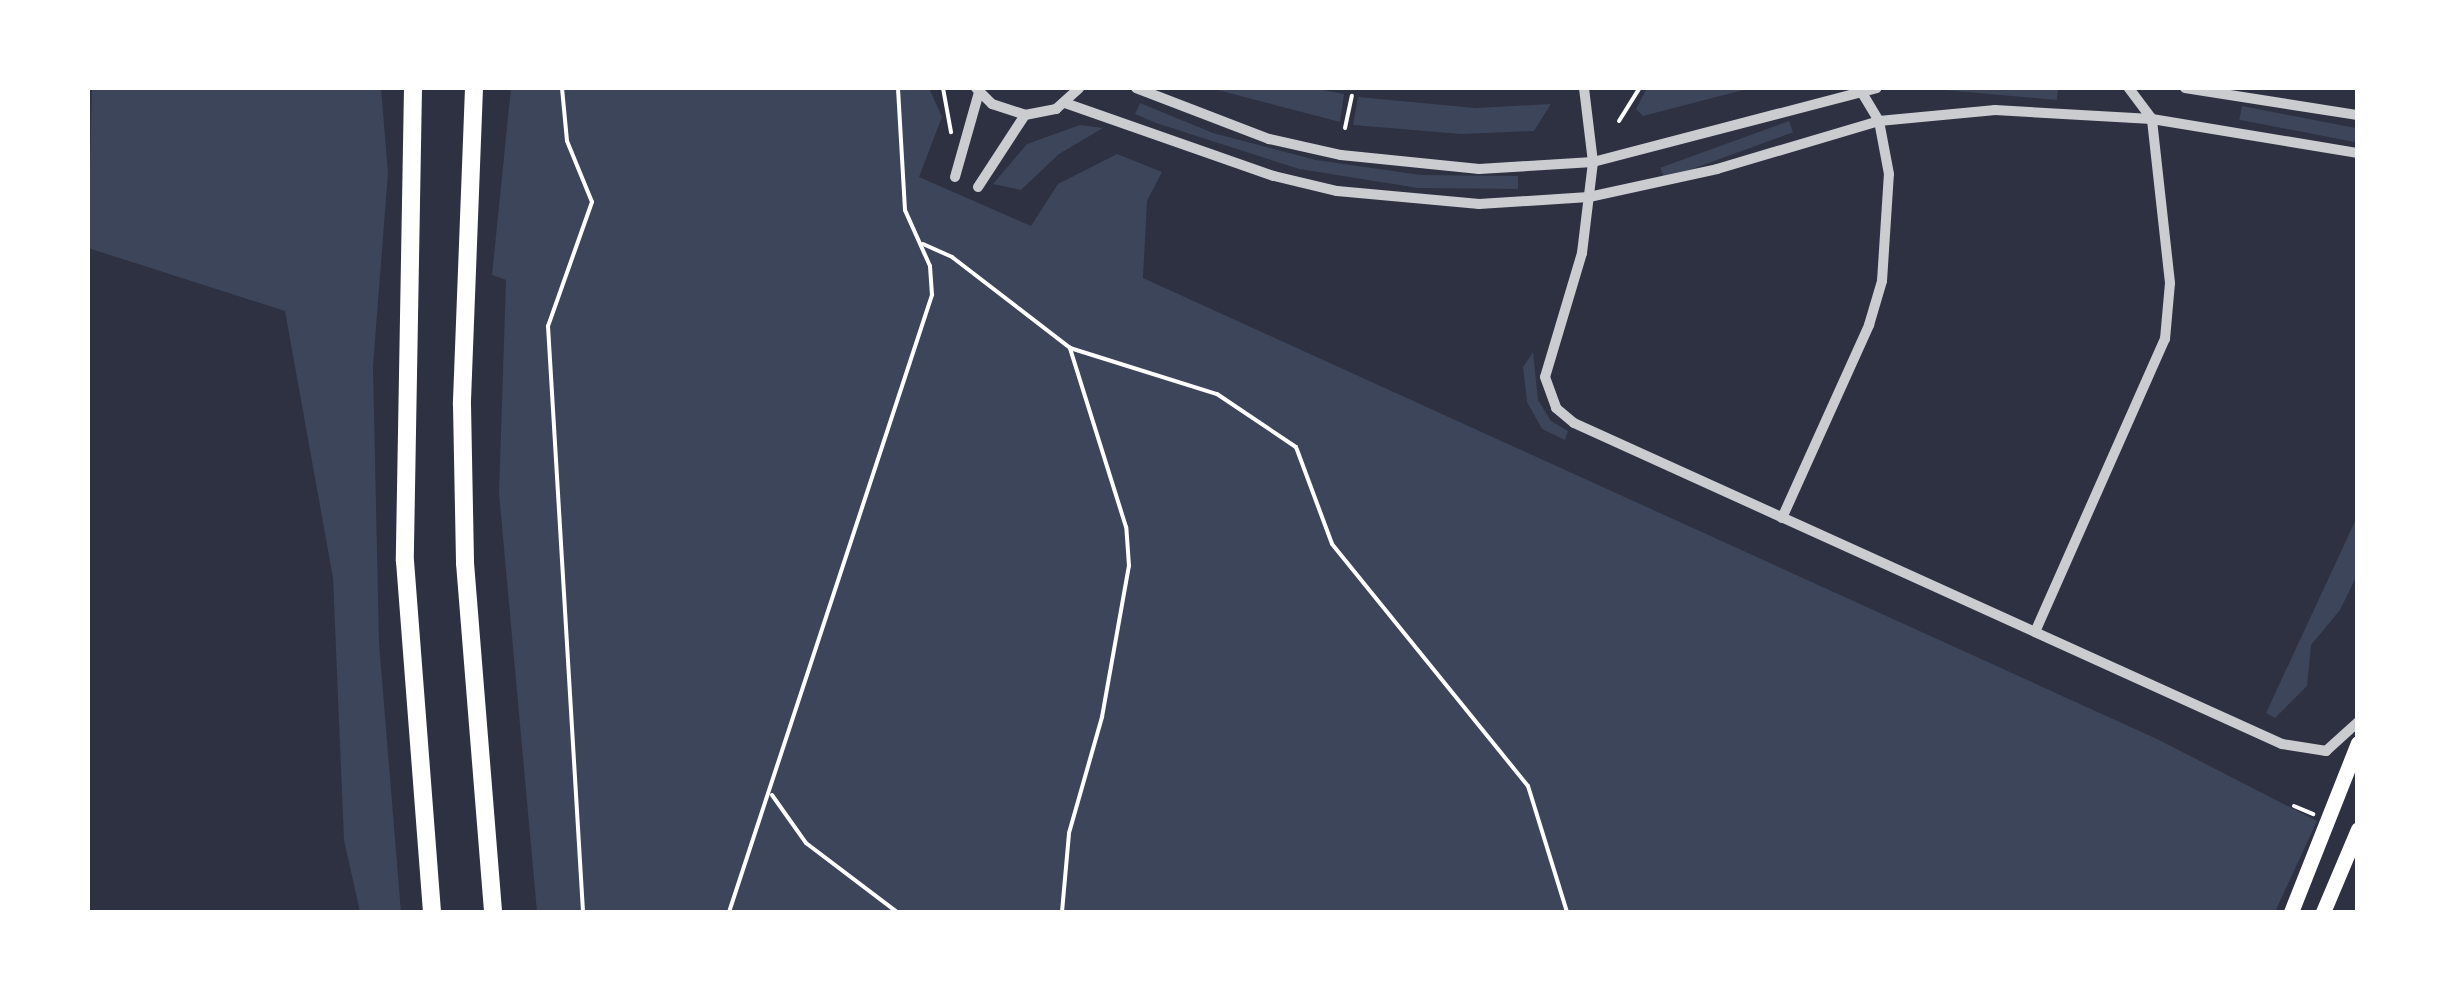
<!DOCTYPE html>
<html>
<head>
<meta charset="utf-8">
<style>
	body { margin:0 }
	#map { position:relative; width:2445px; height:1000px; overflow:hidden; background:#2d3142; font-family:Signika,sans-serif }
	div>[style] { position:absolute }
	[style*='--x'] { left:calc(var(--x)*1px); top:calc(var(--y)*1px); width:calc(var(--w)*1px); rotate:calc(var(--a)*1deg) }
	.green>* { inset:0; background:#3c4559; transform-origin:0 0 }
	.path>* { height:4px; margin:-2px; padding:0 2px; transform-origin:2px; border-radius:2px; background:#fff }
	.minor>* { height:10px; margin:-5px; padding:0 5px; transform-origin:5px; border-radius:5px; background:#caccd0 }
	.primary>* { height:15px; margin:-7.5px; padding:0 7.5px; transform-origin:7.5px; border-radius:7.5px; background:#fff }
	.motorway>* { height:18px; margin:-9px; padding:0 9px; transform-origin:9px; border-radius:9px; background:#fff }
	span { translate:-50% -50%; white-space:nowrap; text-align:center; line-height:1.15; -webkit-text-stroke:8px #fff; paint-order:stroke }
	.frame { position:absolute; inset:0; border:90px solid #fff; pointer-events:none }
</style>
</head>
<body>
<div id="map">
	<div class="green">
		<div style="clip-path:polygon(92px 88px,381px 88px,388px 173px,373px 366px,379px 643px,401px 912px,360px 912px,344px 840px,333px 578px,285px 311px,88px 248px)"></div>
		<div style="clip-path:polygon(511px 88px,929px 88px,942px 117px,919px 177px,1031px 226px,1058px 184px,1117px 154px,1162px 172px,1147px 201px,1143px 278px,2157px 739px,2317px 821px,2275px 912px,537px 912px,499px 493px,506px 280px,492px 275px)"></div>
		<div style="clip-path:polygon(1210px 88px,1312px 88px,1344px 94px,1340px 122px)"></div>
		<div style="clip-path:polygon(1647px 88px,1751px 88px,1643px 116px,1636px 109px)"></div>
		<div style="left:2058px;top:88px;width:12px;height:122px;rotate:95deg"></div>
		<div style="clip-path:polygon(1358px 97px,1476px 108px,1551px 104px,1534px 131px,1461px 134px,1353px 125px)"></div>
		<div style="clip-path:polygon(1140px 103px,1213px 133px,1316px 160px,1421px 175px,1518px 176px,1518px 189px,1418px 188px,1299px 169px,1156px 123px,1135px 114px)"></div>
		<div style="left:2242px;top:106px;width:117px;height:14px;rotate:11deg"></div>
		<div style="left:1789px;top:121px;width:12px;height:137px;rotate:70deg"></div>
		<div style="clip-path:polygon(1080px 125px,1103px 128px,1059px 154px,1021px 190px,993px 184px,1027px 144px)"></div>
		<div style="clip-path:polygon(1533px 352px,1538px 400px,1551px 421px,1568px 431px,1565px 440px,1542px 429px,1527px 402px,1523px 367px)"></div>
		<div style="clip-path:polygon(2357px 517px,2357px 575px,2340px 610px,2311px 645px,2307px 686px,2275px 718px,2266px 713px)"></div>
	</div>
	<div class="path">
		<div style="--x:562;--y:88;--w:53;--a:84.6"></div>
		<div style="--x:567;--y:141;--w:66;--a:67.7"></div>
		<div style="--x:592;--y:202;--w:132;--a:109.5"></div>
		<div style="--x:548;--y:326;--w:587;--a:86.58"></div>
		<div style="--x:943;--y:88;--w:45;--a:79.7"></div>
		<div style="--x:1619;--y:121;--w:39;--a:-58"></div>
		<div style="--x:1345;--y:128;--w:33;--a:-78"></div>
		<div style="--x:923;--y:244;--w:32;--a:24"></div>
		<div style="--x:952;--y:257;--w:149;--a:37.6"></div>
		<div style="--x:1070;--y:348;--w:154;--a:17.4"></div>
		<div style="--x:1217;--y:394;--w:95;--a:33.9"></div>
		<div style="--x:1296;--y:447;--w:103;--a:69.6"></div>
		<div style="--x:1332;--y:544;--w:311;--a:51"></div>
		<div style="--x:1528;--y:786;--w:132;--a:72.8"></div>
		<div style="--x:772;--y:795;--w:59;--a:54.7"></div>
		<div style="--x:806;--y:843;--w:114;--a:37.2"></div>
		<div style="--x:2294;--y:806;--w:21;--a:23"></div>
		<div style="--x:729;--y:912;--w:650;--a:-71.79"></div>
		<div style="--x:932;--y:295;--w:29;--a:-94"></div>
		<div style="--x:930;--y:266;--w:61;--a:-114.1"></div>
		<div style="--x:905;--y:210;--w:122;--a:-93.3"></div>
		<div style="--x:1062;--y:912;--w:79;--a:-84.9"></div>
		<div style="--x:1069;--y:833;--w:121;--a:-74.1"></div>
		<div style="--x:1102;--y:717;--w:153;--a:-79.9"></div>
		<div style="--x:1129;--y:566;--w:39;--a:-94"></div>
		<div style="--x:1126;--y:527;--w:188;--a:-107.4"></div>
	</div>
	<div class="minor">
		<div style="--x:976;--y:88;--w:23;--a:45"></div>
		<div style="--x:992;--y:104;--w:35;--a:18"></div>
		<div style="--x:1025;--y:115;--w:32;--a:-11"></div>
		<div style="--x:1056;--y:109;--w:31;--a:-42"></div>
		<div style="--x:1136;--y:88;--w:142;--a:21"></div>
		<div style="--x:1269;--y:139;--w:74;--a:12.5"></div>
		<div style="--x:1341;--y:155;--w:139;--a:5.8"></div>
		<div style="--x:1479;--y:169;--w:114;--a:-3.5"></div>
		<div style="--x:1593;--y:162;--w:293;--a:-14.6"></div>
		<div style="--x:1584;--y:88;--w:75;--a:83.1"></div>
		<div style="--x:1593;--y:162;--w:92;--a:96.9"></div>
		<div style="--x:1582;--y:253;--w:129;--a:106.6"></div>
		<div style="--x:1545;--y:377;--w:33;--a:70"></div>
		<div style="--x:1556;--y:408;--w:23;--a:40"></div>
		<div style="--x:1574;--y:423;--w:777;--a:24.39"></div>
		<div style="--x:2282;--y:744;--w:45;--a:9"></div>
		<div style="--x:2326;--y:751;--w:43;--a:-42.2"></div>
		<div style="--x:2185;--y:88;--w:175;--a:8.9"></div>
		<div style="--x:1065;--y:103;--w:221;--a:19.3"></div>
		<div style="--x:1274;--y:176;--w:65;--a:13.4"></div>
		<div style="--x:1337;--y:191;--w:143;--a:5.2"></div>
		<div style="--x:1479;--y:204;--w:110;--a:-3.6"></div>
		<div style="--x:1589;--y:197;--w:131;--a:-12.3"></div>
		<div style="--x:1717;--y:169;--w:169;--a:-16.5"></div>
		<div style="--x:1879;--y:121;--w:117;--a:-5.4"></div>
		<div style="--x:1995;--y:110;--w:157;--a:3.3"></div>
		<div style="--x:2152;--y:119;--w:209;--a:9.4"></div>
		<div style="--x:955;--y:177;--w:88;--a:-74.2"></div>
		<div style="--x:978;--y:187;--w:86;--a:-56.9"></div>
		<div style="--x:1782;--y:518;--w:212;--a:-65.7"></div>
		<div style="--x:1869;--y:325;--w:46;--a:-73.5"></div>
		<div style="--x:1882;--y:281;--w:107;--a:-86.3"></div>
		<div style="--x:1889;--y:174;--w:54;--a:-100.7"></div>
		<div style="--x:1879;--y:121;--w:39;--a:-121"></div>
		<div style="--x:2035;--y:632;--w:321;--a:-66.1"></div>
		<div style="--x:2165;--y:339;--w:56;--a:-84.9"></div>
		<div style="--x:2170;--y:283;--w:165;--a:-96.3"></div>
		<div style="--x:2152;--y:119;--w:39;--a:-127"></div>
	</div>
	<div class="primary">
		<div style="--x:2291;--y:912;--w:182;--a:-68.4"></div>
		<div style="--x:2323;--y:912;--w:90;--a:-67.1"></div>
	</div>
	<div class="motorway">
		<div style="--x:413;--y:88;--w:473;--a:91"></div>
		<div style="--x:405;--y:561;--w:352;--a:85.6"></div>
		<div style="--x:474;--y:88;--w:317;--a:92.2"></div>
		<div style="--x:462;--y:405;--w:158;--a:88.9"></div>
		<div style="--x:465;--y:563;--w:350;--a:85.4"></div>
	</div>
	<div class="frame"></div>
</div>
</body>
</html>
